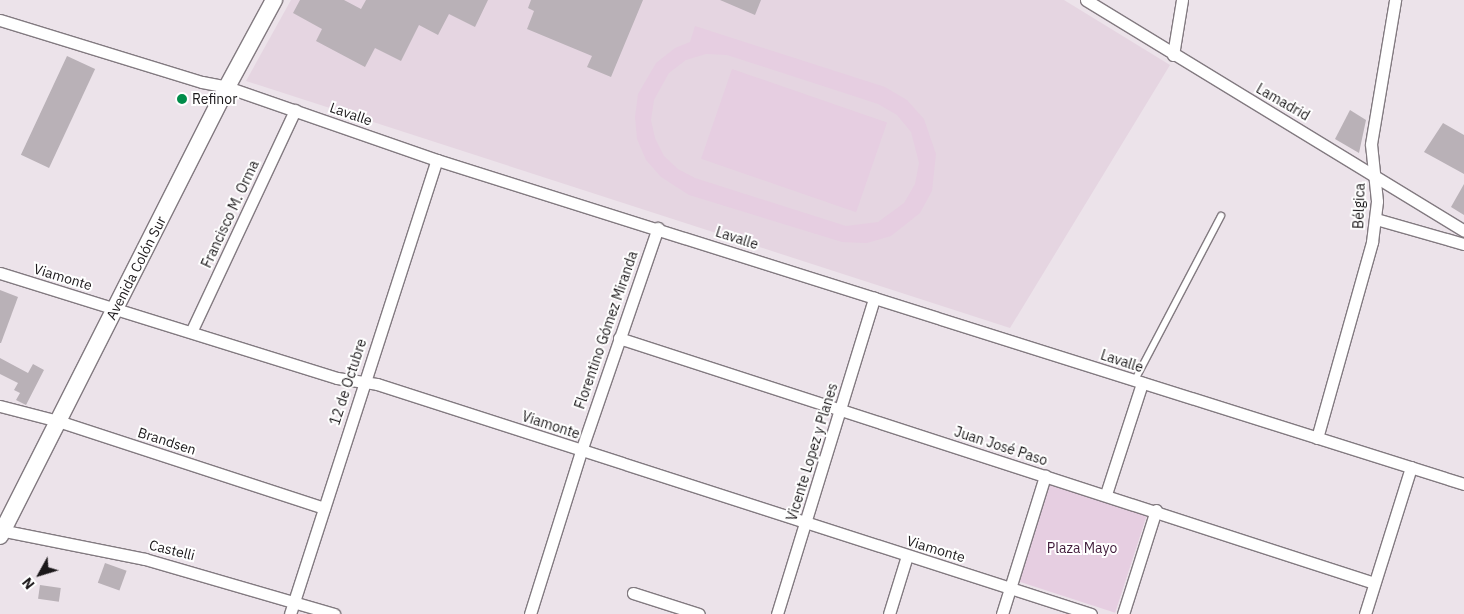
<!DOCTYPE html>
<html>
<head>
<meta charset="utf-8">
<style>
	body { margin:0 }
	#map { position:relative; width:1464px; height:614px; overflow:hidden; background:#ece3ea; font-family:"IBM Plex Sans",sans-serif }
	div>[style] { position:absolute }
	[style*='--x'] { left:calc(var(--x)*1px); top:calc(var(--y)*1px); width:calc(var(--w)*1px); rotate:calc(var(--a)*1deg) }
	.built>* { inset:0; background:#e5d5e1 }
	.green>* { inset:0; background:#e6cee1; transform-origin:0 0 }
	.building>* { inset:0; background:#b9b1b7; transform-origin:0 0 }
	.roads { filter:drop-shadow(1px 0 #827a80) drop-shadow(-1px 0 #827a80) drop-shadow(0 1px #827a80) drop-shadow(0 -1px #827a80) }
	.lane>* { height:5.5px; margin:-2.75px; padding:0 2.75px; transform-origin:2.75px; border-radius:2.75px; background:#fff }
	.street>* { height:11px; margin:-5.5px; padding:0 5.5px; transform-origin:5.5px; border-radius:5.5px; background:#fff }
	.secondary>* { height:16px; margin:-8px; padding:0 8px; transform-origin:8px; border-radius:8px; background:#fff }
	.dots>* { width:14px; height:14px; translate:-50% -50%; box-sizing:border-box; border:2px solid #fff; border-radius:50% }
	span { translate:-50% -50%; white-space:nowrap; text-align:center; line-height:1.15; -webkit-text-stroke:4px #fff; paint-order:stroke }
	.poi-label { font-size:14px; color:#1b181a }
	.left { translate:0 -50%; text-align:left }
	.street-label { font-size:14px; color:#1b181a }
	.park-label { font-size:14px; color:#401b3a }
	.north { position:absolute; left:15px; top:549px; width:50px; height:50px; -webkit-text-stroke:4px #fff; paint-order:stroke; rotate:231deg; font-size:14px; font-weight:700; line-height:20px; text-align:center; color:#1b181a }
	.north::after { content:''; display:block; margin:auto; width:18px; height:22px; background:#1b181a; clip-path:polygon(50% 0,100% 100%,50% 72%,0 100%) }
</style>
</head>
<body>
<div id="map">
	<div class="built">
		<div style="clip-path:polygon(291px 0,1064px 0,1170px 65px,1010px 328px,246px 81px)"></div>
	</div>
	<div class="green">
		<div style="clip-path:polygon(evenodd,695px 26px,885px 87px,907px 100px,924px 119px,936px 154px,932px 191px,920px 213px,891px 236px,867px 243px,842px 242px,689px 195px,661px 177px,646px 160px,637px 139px,635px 117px,638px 94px,656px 63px,675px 48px,690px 42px,695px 26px,706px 54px,727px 55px,878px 104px,897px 115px,911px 132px,919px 163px,915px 184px,904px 203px,878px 222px,846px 226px,695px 178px,678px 169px,664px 156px,655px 138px,651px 120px,654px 100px,669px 73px,686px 60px,706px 54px)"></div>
		<div style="left:732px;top:69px;width:164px;height:95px;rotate:19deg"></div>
		<div style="left:1049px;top:483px;width:103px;height:103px;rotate:18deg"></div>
	</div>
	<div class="building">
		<div style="clip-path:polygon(300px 0,344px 0,361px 9px,366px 0,488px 0,475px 27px,449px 14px,438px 35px,419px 25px,401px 61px,375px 48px,365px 67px,316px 41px,322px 29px,293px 13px)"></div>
		<div style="clip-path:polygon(531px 0,643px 0,611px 77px,587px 67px,592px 56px,527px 29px,534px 11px,528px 8px)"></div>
		<div style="clip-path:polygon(720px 0,761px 0,755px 15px)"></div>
		<div style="left:67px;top:56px;width:31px;height:109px;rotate:25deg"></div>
		<div style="clip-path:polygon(1350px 110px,1366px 120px,1359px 153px,1335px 139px)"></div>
		<div style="clip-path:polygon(1443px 123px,1464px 135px,1464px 174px,1424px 152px)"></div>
		<div style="clip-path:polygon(1464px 184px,1464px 215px,1451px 207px)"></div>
		<div style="clip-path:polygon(0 290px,18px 297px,1px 343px,0 343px)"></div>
		<div style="clip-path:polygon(0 358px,28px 373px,33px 364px,44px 370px,26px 405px,16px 400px,20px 393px,14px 390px,18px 383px,0 374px)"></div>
		<div style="left:105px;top:563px;width:23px;height:21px;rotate:20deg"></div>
		<div style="left:40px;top:585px;width:21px;height:14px;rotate:8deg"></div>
	</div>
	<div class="roads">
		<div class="lane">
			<div style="--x:1135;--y:380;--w:185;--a:-62.3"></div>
		</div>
		<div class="street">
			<div style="--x:1086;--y:0;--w:443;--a:31.4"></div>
			<div style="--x:0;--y:20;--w:211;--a:17.1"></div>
			<div style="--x:202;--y:82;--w:25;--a:11"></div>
			<div style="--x:227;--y:87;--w:222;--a:19.2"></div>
			<div style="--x:437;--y:160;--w:1077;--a:17.51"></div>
			<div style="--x:1173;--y:55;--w:56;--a:-80.7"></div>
			<div style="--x:1376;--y:219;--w:91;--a:15.9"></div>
			<div style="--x:0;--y:273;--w:353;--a:17.3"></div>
			<div style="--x:337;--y:378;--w:40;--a:8.5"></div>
			<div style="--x:377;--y:384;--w:750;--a:17.86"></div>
			<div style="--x:192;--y:330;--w:243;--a:-64.9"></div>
			<div style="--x:619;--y:338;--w:794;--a:17.98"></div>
			<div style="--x:0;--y:406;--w:60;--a:14.5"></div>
			<div style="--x:58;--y:421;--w:280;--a:18.1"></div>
			<div style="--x:1317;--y:438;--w:204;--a:-74.3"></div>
			<div style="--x:1372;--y:242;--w:41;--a:-83"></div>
			<div style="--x:1377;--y:201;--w:57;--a:-96"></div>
			<div style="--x:1371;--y:144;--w:146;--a:-80.5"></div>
			<div style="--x:1106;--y:494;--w:117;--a:-72"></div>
			<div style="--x:0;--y:530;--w:148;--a:11.3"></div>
			<div style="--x:145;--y:559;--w:197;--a:16.2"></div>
			<div style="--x:633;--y:593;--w:69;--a:17.7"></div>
			<div style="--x:290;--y:614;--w:477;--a:-72.1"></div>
			<div style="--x:530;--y:614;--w:171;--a:-72.6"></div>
			<div style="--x:581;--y:451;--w:236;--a:-71"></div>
			<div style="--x:777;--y:614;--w:331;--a:-72.9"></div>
			<div style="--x:889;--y:614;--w:61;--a:-72.8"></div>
			<div style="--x:1002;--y:614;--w:145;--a:-72.7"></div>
			<div style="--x:1123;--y:614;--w:109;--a:-72.4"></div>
			<div style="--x:1365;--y:614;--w:154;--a:-72.6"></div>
		</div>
		<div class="secondary">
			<div style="--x:0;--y:536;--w:503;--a:-63.18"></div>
			<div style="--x:227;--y:87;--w:99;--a:-61.6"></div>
		</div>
	</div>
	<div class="dots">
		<div style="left:182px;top:99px;background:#008c4a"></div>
	</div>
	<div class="poi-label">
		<span class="left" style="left:192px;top:99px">Refinor</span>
	</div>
	<div class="street-label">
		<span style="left:1283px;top:102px;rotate:30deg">Lamadrid</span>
		<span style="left:351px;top:114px;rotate:19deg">Lavalle</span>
		<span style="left:1359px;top:206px;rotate:-88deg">Bélgica</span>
		<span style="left:230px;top:214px;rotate:-65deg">Francisco M. Orma</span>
		<span style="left:737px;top:238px;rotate:18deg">Lavalle</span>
		<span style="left:136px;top:268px;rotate:-63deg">Avenida Colón Sur</span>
		<span style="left:63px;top:277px;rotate:17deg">Viamonte</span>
		<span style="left:606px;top:330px;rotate:-71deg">Florentino Gómez Miranda</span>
		<span style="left:1122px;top:361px;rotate:18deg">Lavalle</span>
		<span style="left:348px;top:382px;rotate:-72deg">12 de Octubre</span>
		<span style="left:551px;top:425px;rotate:18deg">Viamonte</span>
		<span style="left:167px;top:441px;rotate:18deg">Brandsen</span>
		<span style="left:1001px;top:446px;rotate:18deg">Juan José Paso</span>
		<span style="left:812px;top:452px;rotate:-73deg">Vicente Lopez y Planes</span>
		<span style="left:936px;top:549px;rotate:17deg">Viamonte</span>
		<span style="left:172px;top:550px;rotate:14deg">Castelli</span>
	</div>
	<div class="park-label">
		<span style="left:1082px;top:548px">Plaza Mayo</span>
	</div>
	<div class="north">N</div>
</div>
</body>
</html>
